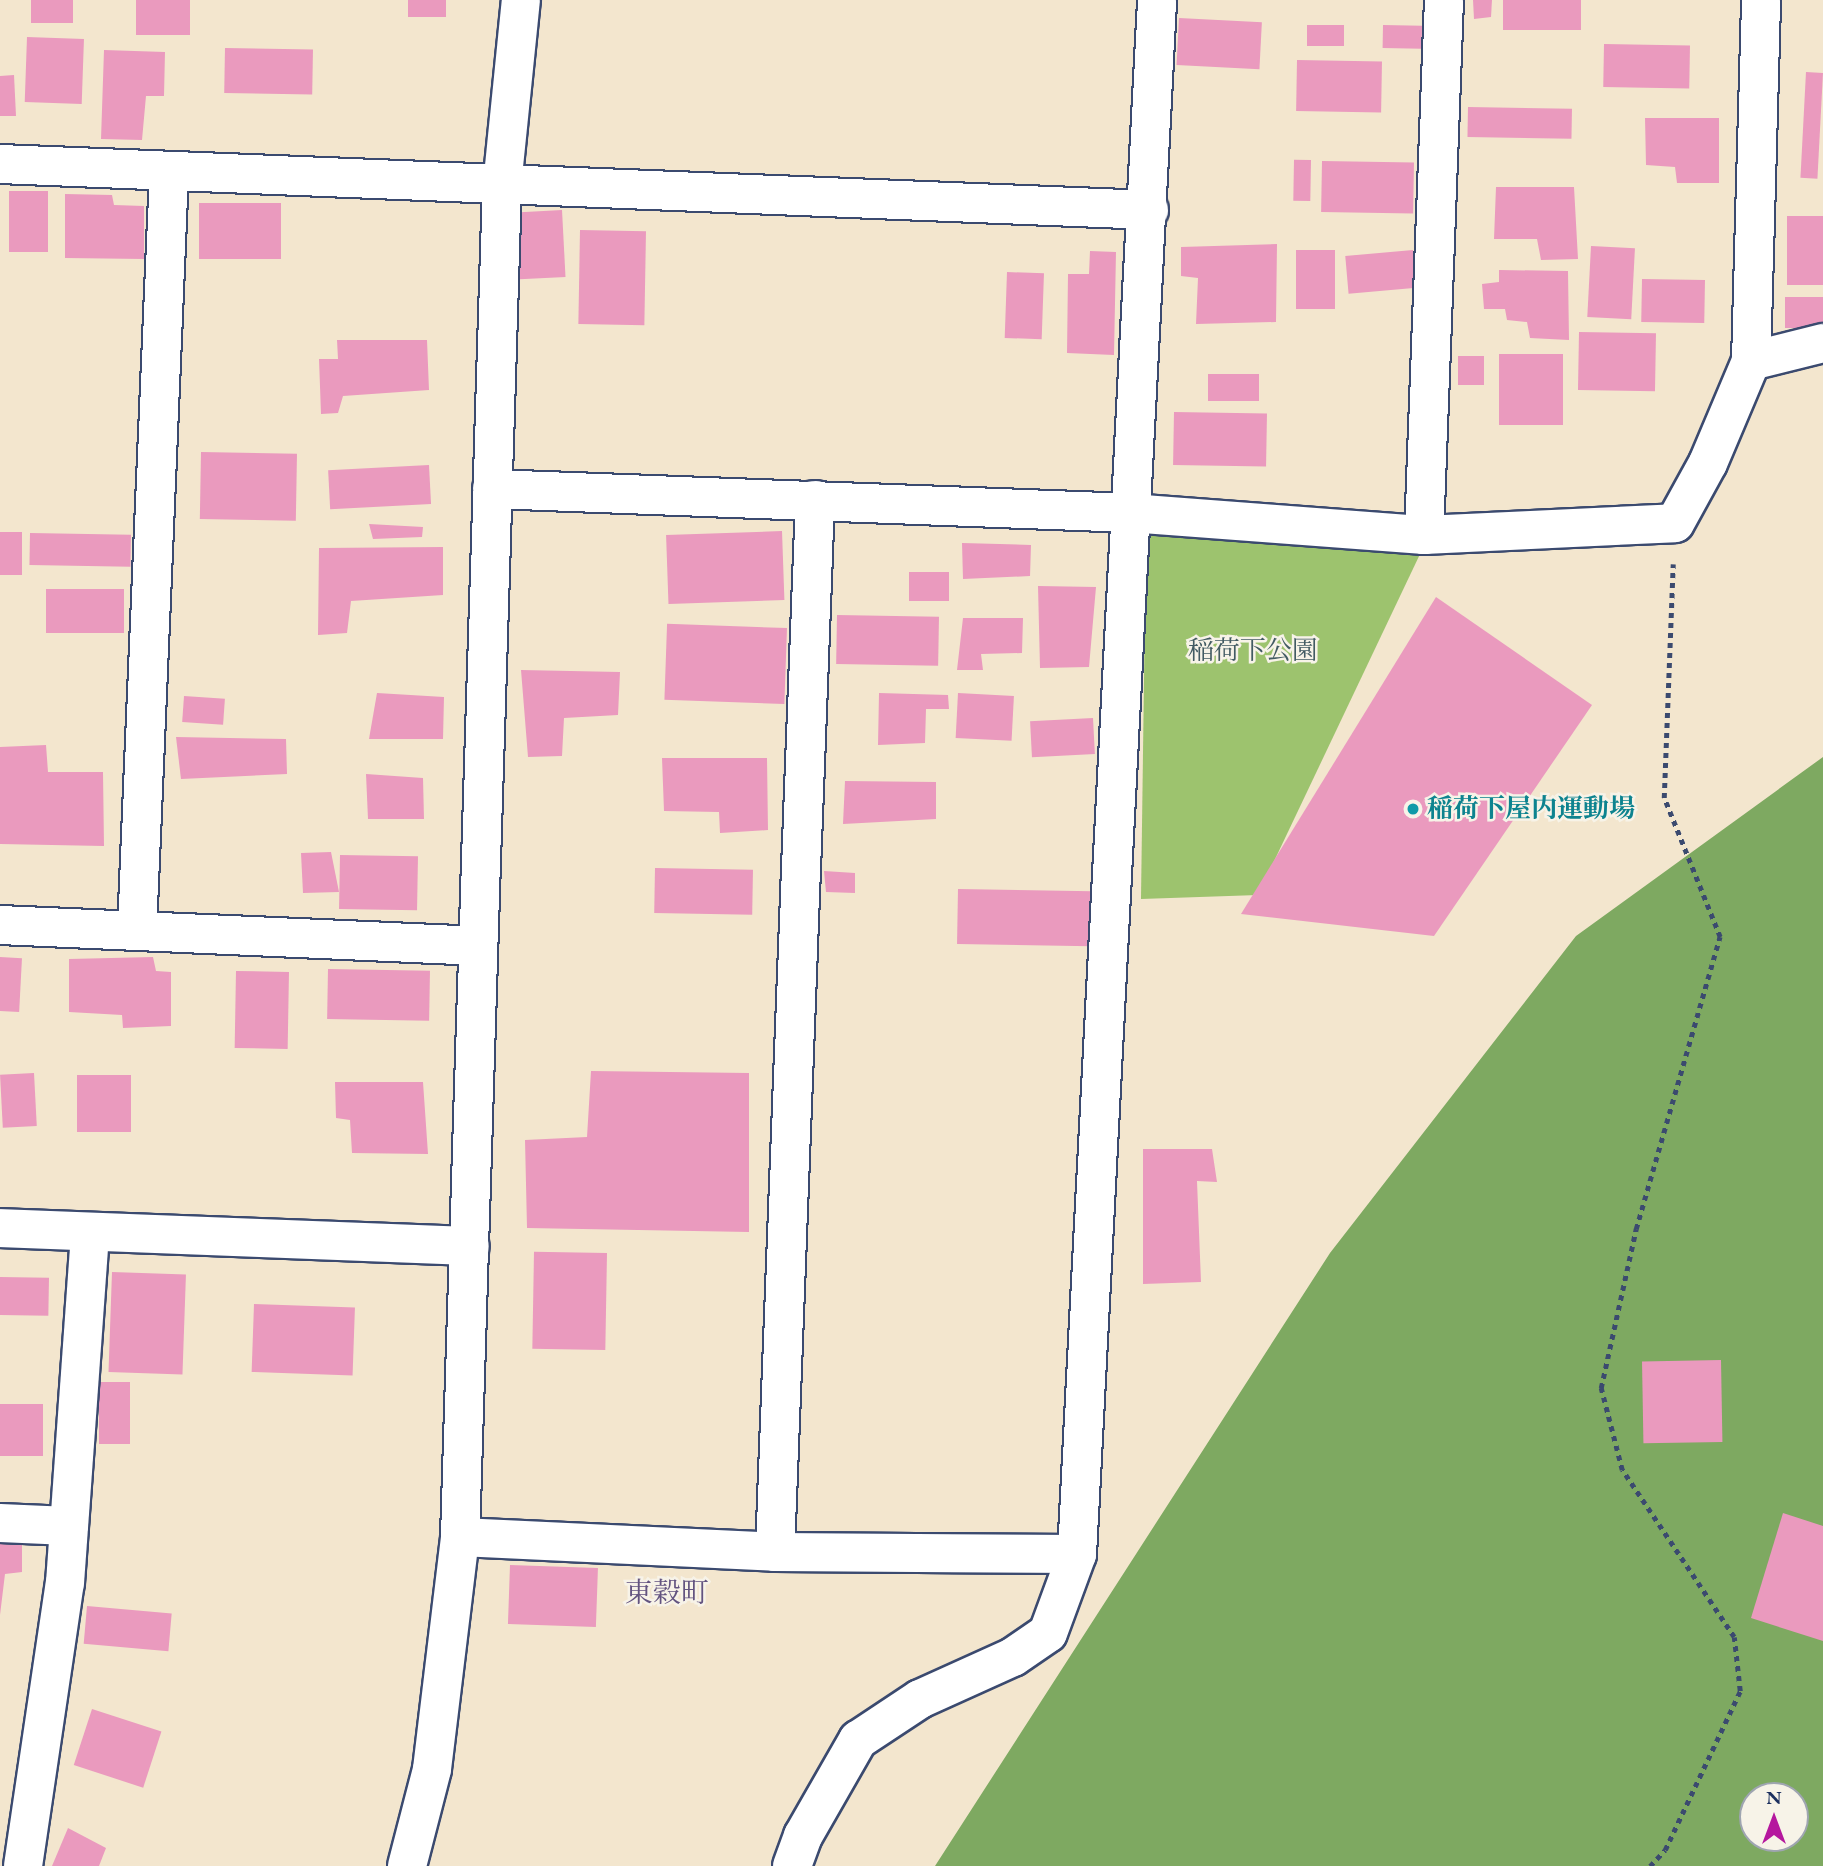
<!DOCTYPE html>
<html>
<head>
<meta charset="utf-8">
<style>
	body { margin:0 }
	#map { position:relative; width:1823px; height:1866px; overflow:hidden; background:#f3e6ce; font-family:"EB Garamond","Noto Serif JP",serif }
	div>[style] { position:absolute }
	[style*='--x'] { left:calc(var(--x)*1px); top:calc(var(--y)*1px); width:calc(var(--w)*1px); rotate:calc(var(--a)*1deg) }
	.green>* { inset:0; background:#9dc36e }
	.forest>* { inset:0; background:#7ea961 }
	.building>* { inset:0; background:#ea9abe; transform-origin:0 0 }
	.path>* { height:4.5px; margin-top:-2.25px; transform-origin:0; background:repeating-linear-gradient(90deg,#3b4a6f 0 5px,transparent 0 10px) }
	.roads { filter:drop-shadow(2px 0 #3b4a6f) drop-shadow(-2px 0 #3b4a6f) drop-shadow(0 2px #3b4a6f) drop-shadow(0 -2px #3b4a6f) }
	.street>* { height:38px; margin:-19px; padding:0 19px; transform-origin:19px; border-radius:19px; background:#fff }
	.dots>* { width:19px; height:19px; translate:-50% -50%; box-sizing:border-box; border:4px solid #f7f3e8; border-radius:50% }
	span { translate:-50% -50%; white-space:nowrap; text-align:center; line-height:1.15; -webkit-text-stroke:5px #f7f3e8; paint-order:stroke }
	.park-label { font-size:26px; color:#425b63 }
	.culture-label { font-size:26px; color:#0d838f; font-weight:700 }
	.left { translate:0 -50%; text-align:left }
	.neighbourhood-label { font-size:28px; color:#635480 }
	.north { position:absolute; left:1739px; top:1782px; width:70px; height:70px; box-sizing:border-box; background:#f7f3e8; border:2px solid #9fa5b1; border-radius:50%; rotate:0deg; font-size:19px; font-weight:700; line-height:28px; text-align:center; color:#1b2f5e }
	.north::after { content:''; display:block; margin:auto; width:24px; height:32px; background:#b5179e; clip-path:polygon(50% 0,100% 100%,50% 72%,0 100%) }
</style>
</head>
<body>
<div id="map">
	<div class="green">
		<div style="clip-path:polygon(1146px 535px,1421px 552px,1258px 895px,1141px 899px)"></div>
	</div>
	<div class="forest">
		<div style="clip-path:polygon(evenodd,1823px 757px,1823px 1866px,935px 1866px,1330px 1253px,1576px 936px,1823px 757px,1753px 1796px,1795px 1796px,1795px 1838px,1753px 1838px,1753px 1796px)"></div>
	</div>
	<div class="building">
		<div style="left:31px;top:0;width:42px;height:23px"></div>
		<div style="left:136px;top:0;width:54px;height:35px"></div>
		<div style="left:408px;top:0;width:38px;height:17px"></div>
		<div style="clip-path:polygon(1473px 0,1492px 0,1491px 17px,1474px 19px)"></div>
		<div style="left:1503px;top:0;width:78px;height:30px"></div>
		<div style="left:1179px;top:18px;width:83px;height:47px;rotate:3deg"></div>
		<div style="left:1344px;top:25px;width:21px;height:37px;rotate:90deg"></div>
		<div style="left:1383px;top:25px;width:39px;height:23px;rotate:1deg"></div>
		<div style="left:27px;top:37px;width:57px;height:65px;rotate:2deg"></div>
		<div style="left:1604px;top:44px;width:86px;height:43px;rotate:1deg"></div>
		<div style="left:225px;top:48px;width:88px;height:45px;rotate:1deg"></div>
		<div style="clip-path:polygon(104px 50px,165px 52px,164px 96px,146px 96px,142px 140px,101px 139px)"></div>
		<div style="left:1297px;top:60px;width:85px;height:51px;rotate:1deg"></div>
		<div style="left:1806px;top:72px;width:17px;height:106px;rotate:3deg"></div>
		<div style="clip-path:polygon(14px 75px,16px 116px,0 116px,0 76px)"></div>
		<div style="left:1468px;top:107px;width:104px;height:30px;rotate:1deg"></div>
		<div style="clip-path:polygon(1645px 118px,1719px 118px,1719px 183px,1677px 183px,1675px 167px,1646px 165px)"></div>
		<div style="left:1311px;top:160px;width:41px;height:17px;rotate:91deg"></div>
		<div style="left:1322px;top:161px;width:92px;height:51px;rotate:1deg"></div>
		<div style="clip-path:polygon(1496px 187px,1574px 187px,1578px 259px,1541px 260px,1537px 239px,1494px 239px)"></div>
		<div style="left:9px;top:191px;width:39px;height:61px"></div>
		<div style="clip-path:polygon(65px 194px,112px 195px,114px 205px,144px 206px,144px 259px,65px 258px)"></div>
		<div style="left:199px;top:203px;width:82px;height:56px"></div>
		<div style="left:562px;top:210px;width:67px;height:51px;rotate:87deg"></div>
		<div style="left:1823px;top:216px;width:69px;height:36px;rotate:90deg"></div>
		<div style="left:580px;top:230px;width:66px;height:94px;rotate:1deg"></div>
		<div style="clip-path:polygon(1277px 244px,1276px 322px,1196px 324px,1198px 278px,1181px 276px,1181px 247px)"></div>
		<div style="left:1591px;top:246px;width:44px;height:71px;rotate:3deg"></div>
		<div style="left:1296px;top:250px;width:39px;height:59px"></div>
		<div style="left:1413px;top:250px;width:38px;height:68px;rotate:85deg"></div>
		<div style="clip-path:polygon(1090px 251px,1116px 252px,1114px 355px,1067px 353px,1068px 274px,1089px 274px)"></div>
		<div style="clip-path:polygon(1499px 270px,1568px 271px,1569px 340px,1530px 338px,1527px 322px,1507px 320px,1505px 309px,1484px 309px,1482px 284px,1499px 282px)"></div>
		<div style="left:1007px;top:272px;width:37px;height:66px;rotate:2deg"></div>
		<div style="left:1642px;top:279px;width:63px;height:43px;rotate:1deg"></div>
		<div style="left:1785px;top:297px;width:38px;height:31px"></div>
		<div style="left:1579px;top:332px;width:77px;height:58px;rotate:1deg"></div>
		<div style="clip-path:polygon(337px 340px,427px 340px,429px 390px,343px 396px,338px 413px,321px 414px,319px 359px,338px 359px)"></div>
		<div style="left:1563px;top:354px;width:71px;height:64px;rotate:90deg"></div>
		<div style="left:1458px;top:356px;width:26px;height:29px"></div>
		<div style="left:1208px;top:374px;width:51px;height:27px"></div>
		<div style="left:1174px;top:412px;width:93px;height:53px;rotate:1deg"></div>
		<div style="left:201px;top:452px;width:96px;height:67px;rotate:1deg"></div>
		<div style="left:429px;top:465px;width:39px;height:101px;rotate:87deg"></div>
		<div style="clip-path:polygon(369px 524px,423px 527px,422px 537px,373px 539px)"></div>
		<div style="left:782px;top:531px;width:69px;height:116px;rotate:88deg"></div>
		<div style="left:0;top:532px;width:22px;height:43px"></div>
		<div style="left:30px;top:533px;width:101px;height:32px;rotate:1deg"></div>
		<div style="clip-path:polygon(962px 543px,1031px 545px,1030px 576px,963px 579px)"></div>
		<div style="clip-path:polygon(443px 547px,443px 595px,351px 601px,347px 633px,318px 635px,319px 548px)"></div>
		<div style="left:909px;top:572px;width:40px;height:29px"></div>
		<div style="clip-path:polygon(1038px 586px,1096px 587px,1089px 667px,1040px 668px)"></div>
		<div style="left:124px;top:589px;width:44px;height:78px;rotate:90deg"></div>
		<div style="clip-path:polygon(1436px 597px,1592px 705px,1434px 936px,1241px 914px)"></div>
		<div style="left:837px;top:615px;width:102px;height:49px;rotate:1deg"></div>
		<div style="clip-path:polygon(963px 618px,1023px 618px,1022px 653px,981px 654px,983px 670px,957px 670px)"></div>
		<div style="left:787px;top:628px;width:76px;height:120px;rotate:92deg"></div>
		<div style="clip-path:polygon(521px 670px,620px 672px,618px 715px,564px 718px,562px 756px,528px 757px)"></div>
		<div style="clip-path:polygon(377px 693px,444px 697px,443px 739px,369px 739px)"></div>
		<div style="clip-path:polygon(879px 693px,948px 695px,949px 709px,926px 709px,925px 743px,878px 745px)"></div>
		<div style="left:958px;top:693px;width:56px;height:45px;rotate:3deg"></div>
		<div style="left:184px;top:696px;width:41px;height:26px;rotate:4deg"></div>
		<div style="left:1093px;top:718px;width:36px;height:63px;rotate:87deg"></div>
		<div style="clip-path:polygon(176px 737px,286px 739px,287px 774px,181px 779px)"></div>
		<div style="clip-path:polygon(46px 745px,48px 772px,103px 772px,104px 846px,0 844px,0 747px)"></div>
		<div style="clip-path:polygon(662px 758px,767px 758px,768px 830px,720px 833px,719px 812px,664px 811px)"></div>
		<div style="clip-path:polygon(366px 774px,423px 778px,424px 819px,368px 819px)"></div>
		<div style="clip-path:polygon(845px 781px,936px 782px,936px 819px,843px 824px)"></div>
		<div style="clip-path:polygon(331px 852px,339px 892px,303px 893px,301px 853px)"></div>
		<div style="left:340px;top:855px;width:78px;height:54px;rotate:1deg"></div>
		<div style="left:655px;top:868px;width:98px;height:45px;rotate:1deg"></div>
		<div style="clip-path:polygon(824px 871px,855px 873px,855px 893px,826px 892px)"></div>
		<div style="left:958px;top:889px;width:134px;height:55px;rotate:1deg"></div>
		<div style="left:0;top:957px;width:22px;height:54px;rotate:3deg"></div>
		<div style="clip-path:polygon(153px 957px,156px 971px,171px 972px,171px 1026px,123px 1028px,122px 1015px,69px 1012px,69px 959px)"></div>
		<div style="left:328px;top:969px;width:102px;height:50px;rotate:1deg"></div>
		<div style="left:236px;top:971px;width:53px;height:77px;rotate:1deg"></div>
		<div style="clip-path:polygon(591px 1071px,749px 1073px,749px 1232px,527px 1228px,525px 1140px,587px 1137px)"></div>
		<div style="left:34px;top:1073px;width:53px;height:34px;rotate:87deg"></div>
		<div style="left:77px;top:1075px;width:54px;height:57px"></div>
		<div style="clip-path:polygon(335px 1082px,423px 1082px,428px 1154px,352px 1153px,350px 1120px,336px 1118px)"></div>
		<div style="clip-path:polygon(1143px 1149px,1212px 1149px,1217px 1182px,1197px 1181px,1201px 1282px,1143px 1284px)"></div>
		<div style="left:607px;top:1253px;width:97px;height:73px;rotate:91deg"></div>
		<div style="left:112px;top:1272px;width:74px;height:100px;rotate:2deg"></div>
		<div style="left:0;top:1277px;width:49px;height:38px;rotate:1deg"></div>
		<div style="left:254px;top:1304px;width:101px;height:68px;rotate:2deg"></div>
		<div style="left:1721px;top:1360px;width:82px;height:79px;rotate:89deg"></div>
		<div style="left:99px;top:1382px;width:31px;height:62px"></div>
		<div style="left:0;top:1404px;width:43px;height:52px"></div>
		<div style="clip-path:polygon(1783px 1513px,1823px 1526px,1823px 1641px,1751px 1618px)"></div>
		<div style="clip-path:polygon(0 1544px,22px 1545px,22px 1572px,5px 1574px,0 1615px)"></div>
		<div style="left:510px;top:1565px;width:88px;height:59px;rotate:2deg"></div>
		<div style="left:87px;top:1606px;width:85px;height:38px;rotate:5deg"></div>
		<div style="left:92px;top:1709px;width:73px;height:59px;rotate:18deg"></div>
		<div style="clip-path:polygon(68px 1828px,106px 1848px,99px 1866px,52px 1866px)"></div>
	</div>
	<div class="path">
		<div style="--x:1650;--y:1866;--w:22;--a:-47"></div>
		<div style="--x:1665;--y:1850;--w:176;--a:-64.7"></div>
		<div style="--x:1740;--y:1691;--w:54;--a:-96.3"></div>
		<div style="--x:1734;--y:1637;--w:201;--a:-123.8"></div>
		<div style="--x:1622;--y:1470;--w:85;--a:-104.4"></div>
		<div style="--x:1601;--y:1388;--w:163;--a:-77.6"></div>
		<div style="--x:1636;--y:1229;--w:304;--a:-74"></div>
		<div style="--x:1720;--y:937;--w:150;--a:-111.9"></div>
		<div style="--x:1664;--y:798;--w:234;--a:-87.8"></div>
	</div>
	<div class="roads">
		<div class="street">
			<div style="--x:0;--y:164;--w:1150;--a:2.29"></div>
			<div style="--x:1751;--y:361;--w:74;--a:-14"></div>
			<div style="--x:492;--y:489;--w:638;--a:2.15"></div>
			<div style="--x:1130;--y:513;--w:295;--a:4.3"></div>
			<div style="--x:1424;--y:535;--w:251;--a:-2.7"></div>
			<div style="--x:1675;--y:523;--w:68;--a:-61.2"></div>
			<div style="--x:1708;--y:463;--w:111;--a:-67.1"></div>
			<div style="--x:1751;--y:361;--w:361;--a:-88.4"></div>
			<div style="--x:1424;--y:535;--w:535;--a:-87.86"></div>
			<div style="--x:0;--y:925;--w:476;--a:2.5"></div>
			<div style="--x:137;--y:930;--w:759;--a:-87.58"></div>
			<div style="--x:0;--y:1228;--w:470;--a:2.2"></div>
			<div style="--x:0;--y:1523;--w:69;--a:2.5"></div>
			<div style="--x:460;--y:1537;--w:315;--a:2.7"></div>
			<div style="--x:775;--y:1552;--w:302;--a:0.4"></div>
			<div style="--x:775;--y:1552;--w:1053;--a:-87.82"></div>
			<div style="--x:23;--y:1866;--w:286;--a:-81.6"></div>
			<div style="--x:65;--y:1583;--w:351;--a:-85.9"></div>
			<div style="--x:407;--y:1866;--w:100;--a:-75.5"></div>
			<div style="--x:432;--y:1769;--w:234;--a:-83.1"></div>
			<div style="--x:460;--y:1537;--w:1352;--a:-88.22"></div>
			<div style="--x:502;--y:186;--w:187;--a:-84.2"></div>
			<div style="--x:792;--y:1866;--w:32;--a:-70"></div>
			<div style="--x:803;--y:1836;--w:111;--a:-60.2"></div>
			<div style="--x:858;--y:1740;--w:74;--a:-33.5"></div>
			<div style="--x:920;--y:1699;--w:102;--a:-24.3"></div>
			<div style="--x:1013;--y:1657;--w:42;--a:-34.4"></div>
			<div style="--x:1048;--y:1633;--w:84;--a:-69.8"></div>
			<div style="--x:1077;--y:1554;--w:1556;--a:-87.05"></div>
		</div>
	</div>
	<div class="dots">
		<div style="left:1413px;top:809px;background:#0f9aa8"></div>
	</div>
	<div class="park-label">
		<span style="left:1253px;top:651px">稲荷下公園</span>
	</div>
	<div class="culture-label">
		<span class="left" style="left:1427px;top:809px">稲荷下屋内運動場</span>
	</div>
	<div class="neighbourhood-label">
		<span style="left:667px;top:1592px">東穀町</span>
	</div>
	<div class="north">N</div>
</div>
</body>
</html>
